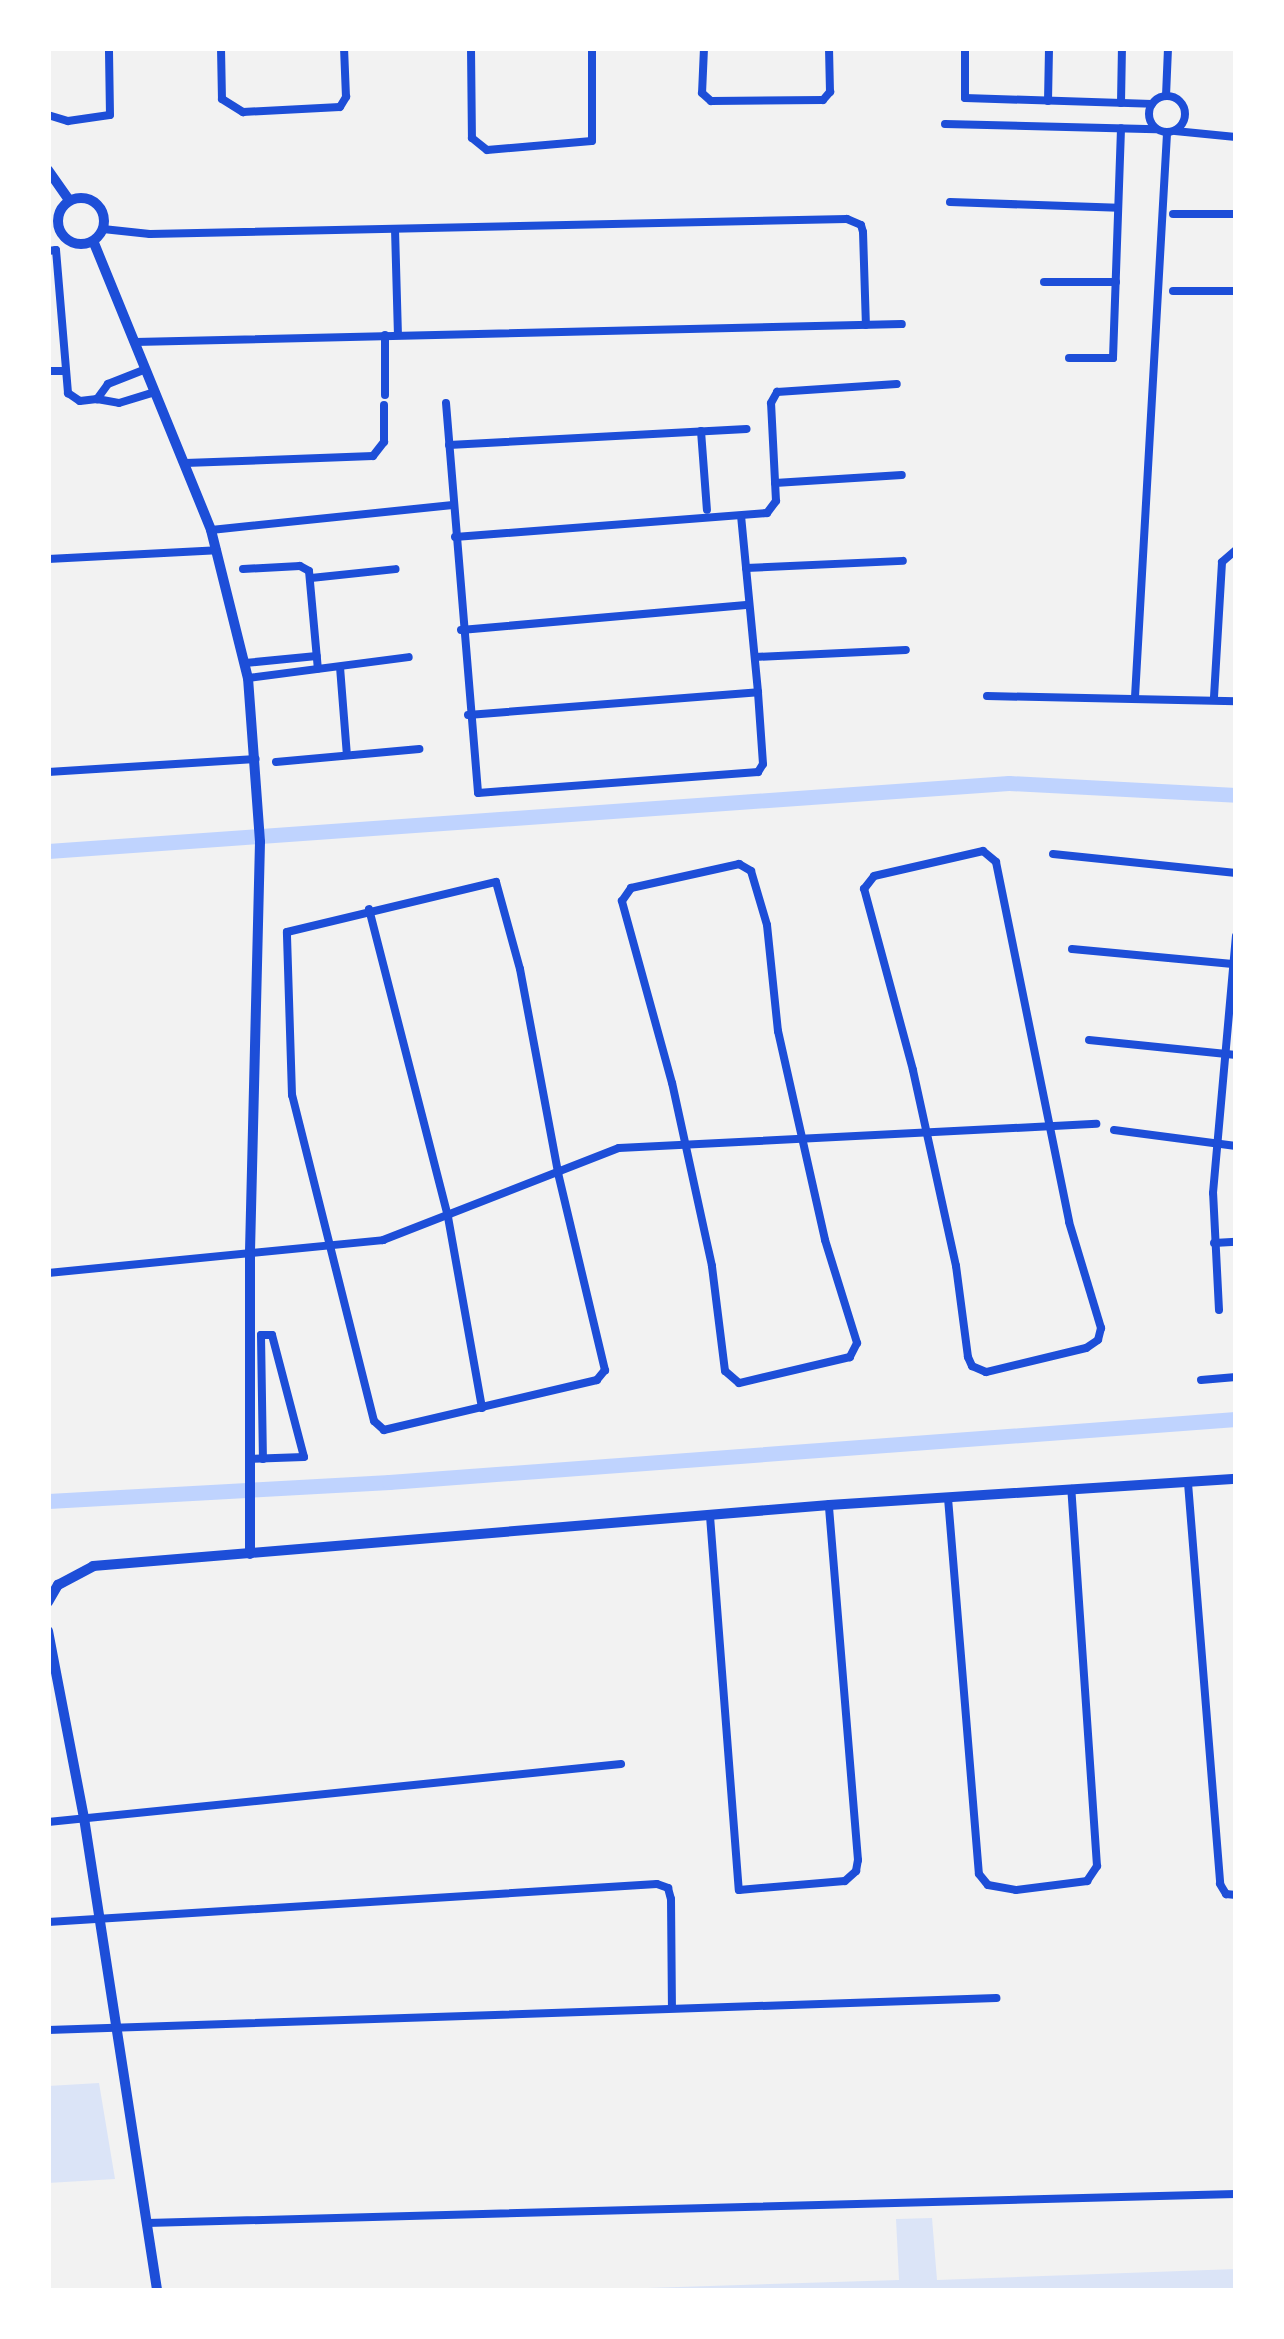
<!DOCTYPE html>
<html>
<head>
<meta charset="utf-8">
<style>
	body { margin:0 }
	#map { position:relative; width:1284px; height:2339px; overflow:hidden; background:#f2f2f2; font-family:Raleway,sans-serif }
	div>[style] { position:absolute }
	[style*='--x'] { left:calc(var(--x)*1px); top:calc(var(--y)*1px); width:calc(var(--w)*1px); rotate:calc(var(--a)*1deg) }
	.green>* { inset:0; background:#dbe4f7 }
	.canal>* { height:15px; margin:-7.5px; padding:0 7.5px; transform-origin:7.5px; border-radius:7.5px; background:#bfd3fe }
	.minor>* { height:8px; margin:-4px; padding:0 4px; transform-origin:4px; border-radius:4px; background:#1d4ed8 }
	.minor>.ring { margin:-4px; padding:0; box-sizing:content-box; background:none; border:8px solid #1d4ed8; border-radius:50% }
	.tertiary>* { height:10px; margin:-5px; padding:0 5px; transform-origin:5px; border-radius:5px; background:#1d4ed8 }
	.tertiary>.ring { margin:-5px; padding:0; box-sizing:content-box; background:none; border:10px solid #1d4ed8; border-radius:50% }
	span { translate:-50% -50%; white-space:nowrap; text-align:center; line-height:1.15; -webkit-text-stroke:9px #fff; paint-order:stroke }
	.frame { position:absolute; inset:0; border:51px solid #fff; pointer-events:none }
</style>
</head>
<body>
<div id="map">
	<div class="green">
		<div style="clip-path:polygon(99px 2083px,115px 2179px,48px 2183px,48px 2086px)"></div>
		<div style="clip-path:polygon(932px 2218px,937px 2280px,1236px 2269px,1236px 2291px,553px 2291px,899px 2280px,896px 2219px)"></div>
	</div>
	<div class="canal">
		<div style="--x:48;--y:851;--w:963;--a:-4.05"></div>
		<div style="--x:1009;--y:783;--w:227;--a:3"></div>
		<div style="--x:48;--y:1501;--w:342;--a:-3.2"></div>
		<div style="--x:389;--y:1482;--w:849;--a:-4.25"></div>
	</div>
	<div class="minor">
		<div style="--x:221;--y:48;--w:51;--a:88.9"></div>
		<div style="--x:222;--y:99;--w:25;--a:32"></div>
		<div style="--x:243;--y:112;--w:97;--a:-3"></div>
		<div style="--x:340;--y:107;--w:12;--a:-59"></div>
		<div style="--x:346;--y:97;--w:49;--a:-92.3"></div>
		<div style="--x:471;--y:48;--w:90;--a:89.4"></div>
		<div style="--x:472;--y:138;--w:19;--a:39"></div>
		<div style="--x:487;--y:150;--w:105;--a:-4.9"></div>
		<div style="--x:592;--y:141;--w:93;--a:-90"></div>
		<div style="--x:704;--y:48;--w:45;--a:92.5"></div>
		<div style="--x:702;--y:93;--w:12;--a:42"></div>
		<div style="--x:711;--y:101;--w:112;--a:-0.5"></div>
		<div style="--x:823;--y:100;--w:11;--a:-49"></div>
		<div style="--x:830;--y:92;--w:44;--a:-91.3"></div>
		<div style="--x:965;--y:48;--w:50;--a:90"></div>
		<div style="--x:965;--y:98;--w:187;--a:1.8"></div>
		<div class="ring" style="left:1149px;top:96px;width:28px;height:28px"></div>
		<div style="--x:1166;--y:96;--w:48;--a:-87.6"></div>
		<div style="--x:1048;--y:101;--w:53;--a:-88.9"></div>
		<div style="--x:1121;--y:103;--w:55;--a:-89"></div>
		<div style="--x:48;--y:115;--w:21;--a:17"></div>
		<div style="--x:68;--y:121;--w:42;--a:-8.1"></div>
		<div style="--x:110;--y:115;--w:67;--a:-90.9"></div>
		<div style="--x:945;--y:124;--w:211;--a:1.4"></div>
		<div style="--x:1175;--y:131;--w:61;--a:5.6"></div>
		<div style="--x:950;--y:202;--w:168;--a:2"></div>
		<div style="--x:1173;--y:214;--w:63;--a:0"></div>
		<div style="--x:103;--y:229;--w:47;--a:6.1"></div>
		<div style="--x:150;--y:234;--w:697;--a:-1.23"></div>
		<div style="--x:847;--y:219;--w:15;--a:23"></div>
		<div style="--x:861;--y:225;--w:7;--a:74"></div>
		<div style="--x:863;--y:232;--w:93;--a:88.2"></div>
		<div style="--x:395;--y:229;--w:106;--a:88.4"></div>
		<div style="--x:48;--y:251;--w:8;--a:-7"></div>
		<div style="--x:56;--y:250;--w:144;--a:85.2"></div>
		<div style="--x:68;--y:393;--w:14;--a:34"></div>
		<div style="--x:80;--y:401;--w:17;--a:-7"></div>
		<div style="--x:1044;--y:282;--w:72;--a:0"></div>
		<div style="--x:1173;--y:291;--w:63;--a:0"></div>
		<div style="--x:135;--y:342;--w:767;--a:-1.34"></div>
		<div style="--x:1069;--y:358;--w:44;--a:0"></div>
		<div style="--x:1113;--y:358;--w:230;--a:-88"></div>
		<div style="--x:146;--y:369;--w:41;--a:158.5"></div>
		<div style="--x:108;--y:384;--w:19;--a:126"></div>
		<div style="--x:97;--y:399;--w:22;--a:10"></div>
		<div style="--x:119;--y:403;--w:38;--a:-17"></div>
		<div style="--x:48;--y:371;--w:15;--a:0"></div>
		<div style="--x:385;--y:395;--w:60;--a:-90"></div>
		<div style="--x:446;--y:403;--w:391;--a:85.3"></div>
		<div style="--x:478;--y:793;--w:281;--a:-4.3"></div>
		<div style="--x:758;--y:772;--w:9;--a:-58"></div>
		<div style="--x:763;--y:764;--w:72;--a:-94"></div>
		<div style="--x:758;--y:692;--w:176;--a:-95.5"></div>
		<div style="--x:701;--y:431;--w:79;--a:85.7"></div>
		<div style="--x:449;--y:445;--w:298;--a:-3.1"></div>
		<div style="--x:185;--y:463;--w:188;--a:-2.1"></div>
		<div style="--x:373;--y:456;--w:18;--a:-52"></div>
		<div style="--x:384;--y:442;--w:37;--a:-90"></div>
		<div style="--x:775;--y:483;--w:127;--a:-3.6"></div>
		<div style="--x:211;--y:530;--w:243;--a:-5.9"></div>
		<div style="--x:455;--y:537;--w:313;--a:-4.4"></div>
		<div style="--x:767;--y:513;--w:15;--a:-53"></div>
		<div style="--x:776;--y:501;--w:98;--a:-92.9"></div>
		<div style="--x:771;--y:403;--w:13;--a:-61"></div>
		<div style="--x:777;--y:392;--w:120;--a:-3.8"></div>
		<div style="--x:48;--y:559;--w:169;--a:-3"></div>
		<div style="--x:746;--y:568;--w:157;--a:-2.6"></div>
		<div style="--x:243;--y:569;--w:57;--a:-3"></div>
		<div style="--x:300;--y:566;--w:10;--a:29"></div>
		<div style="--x:309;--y:571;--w:98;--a:84.8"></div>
		<div style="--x:311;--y:578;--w:85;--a:-6"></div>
		<div style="--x:461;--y:630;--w:289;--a:-5"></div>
		<div style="--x:755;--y:657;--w:151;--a:-2.7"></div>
		<div style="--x:245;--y:663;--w:72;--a:-5.6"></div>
		<div style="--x:340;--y:667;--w:88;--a:85.5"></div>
		<div style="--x:248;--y:678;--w:162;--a:-7.4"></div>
		<div style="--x:987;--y:696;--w:249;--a:1.2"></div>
		<div style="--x:1135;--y:697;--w:565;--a:-86.75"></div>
		<div style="--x:1214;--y:697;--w:135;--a:-86.6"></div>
		<div style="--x:1222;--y:562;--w:18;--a:-41"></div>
		<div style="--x:468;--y:715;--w:291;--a:-4.5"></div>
		<div style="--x:276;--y:762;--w:144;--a:-5.2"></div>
		<div style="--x:48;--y:772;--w:208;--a:-3.6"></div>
		<div style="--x:983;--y:851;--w:17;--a:40"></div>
		<div style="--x:996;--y:862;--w:367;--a:78.5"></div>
		<div style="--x:1069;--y:1222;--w:111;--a:73.2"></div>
		<div style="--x:1101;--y:1328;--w:12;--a:104"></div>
		<div style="--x:1098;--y:1340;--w:14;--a:146"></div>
		<div style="--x:1086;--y:1348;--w:103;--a:166.5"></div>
		<div style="--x:986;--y:1372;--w:15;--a:-157"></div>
		<div style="--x:972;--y:1366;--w:10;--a:-114"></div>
		<div style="--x:968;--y:1357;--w:92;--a:-97.5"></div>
		<div style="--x:956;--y:1266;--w:201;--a:-102.4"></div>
		<div style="--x:913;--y:1070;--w:188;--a:-105.1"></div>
		<div style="--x:864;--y:889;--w:16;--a:-52"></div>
		<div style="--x:874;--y:876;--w:112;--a:-12.9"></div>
		<div style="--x:1053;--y:854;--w:184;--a:5.9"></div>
		<div style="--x:739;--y:864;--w:14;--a:30"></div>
		<div style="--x:751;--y:871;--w:56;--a:73.5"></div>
		<div style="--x:767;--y:925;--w:107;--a:84.1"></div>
		<div style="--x:778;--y:1031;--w:214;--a:77.3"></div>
		<div style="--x:825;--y:1240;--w:108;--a:72.7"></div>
		<div style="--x:857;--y:1343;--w:16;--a:117"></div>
		<div style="--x:850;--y:1357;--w:114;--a:166.8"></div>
		<div style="--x:739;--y:1383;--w:18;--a:-139"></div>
		<div style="--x:725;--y:1371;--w:106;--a:-97.1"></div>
		<div style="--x:712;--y:1266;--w:187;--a:-102.3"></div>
		<div style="--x:672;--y:1083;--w:189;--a:-105.4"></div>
		<div style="--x:622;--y:901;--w:16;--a:-55"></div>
		<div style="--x:631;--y:888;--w:111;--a:-12.5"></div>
		<div style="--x:496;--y:882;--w:90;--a:74.6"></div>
		<div style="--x:520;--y:969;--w:208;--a:79.4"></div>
		<div style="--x:558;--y:1173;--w:203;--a:76.6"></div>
		<div style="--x:605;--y:1370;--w:13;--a:129"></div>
		<div style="--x:597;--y:1380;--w:219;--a:166.8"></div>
		<div style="--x:384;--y:1430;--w:13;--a:-138"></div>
		<div style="--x:374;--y:1421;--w:336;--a:-104.1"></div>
		<div style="--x:292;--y:1095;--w:163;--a:-91.8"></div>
		<div style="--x:287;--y:932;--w:215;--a:-13.5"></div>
		<div style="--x:369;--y:909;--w:318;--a:75.6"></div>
		<div style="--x:448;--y:1217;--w:194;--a:79.9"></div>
		<div style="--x:1072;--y:949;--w:164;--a:5.3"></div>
		<div style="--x:1089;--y:1040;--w:148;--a:5.8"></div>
		<div style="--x:1114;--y:1130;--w:123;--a:7.5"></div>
		<div style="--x:1214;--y:1243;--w:22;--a:-3"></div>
		<div style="--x:48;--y:1273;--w:337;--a:-5.6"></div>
		<div style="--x:383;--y:1240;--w:253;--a:-21.3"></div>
		<div style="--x:619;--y:1148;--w:478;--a:-2.9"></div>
		<div style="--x:1219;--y:1310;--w:117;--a:-92.9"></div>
		<div style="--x:1213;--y:1193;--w:258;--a:-84.9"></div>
		<div style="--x:1201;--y:1380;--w:35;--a:-5"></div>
		<div style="--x:249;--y:1459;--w:55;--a:-2.1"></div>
		<div style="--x:304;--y:1457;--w:126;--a:-104.7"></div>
		<div style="--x:272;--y:1335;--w:11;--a:180"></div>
		<div style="--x:261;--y:1335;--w:124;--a:89.1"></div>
		<div style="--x:1188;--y:1483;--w:402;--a:85.4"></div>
		<div style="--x:1220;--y:1884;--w:12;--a:59"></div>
		<div style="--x:1226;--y:1894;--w:10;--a:6"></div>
		<div style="--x:948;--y:1498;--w:377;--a:85.3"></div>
		<div style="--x:979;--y:1874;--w:14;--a:51"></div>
		<div style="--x:988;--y:1885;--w:28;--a:10"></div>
		<div style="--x:1016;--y:1890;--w:72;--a:-7.2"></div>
		<div style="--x:1087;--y:1881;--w:18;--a:-56"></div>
		<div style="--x:1097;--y:1866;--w:378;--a:-93.9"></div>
		<div style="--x:710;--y:1516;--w:375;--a:85.6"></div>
		<div style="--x:739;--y:1890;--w:106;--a:-4.9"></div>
		<div style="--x:845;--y:1881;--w:15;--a:-42"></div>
		<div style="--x:856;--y:1871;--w:11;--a:-80"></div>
		<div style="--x:858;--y:1860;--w:356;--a:-94.7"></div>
		<div style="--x:48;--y:1822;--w:576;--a:-5.78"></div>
		<div style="--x:48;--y:1922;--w:610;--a:-3.57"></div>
		<div style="--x:657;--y:1884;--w:12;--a:20"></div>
		<div style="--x:668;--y:1888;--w:11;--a:75"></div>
		<div style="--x:671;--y:1899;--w:106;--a:89.5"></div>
		<div style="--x:48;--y:2030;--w:949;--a:-1.93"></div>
		<div style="--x:147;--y:2223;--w:1089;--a:-1.53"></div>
	</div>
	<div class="tertiary">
		<div style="--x:48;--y:170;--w:35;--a:55"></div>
		<div class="ring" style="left:58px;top:198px;width:36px;height:36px"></div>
		<div style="--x:94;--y:243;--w:310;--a:67.8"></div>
		<div style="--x:211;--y:530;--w:153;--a:76"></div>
		<div style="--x:248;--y:678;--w:164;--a:85.8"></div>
		<div style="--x:260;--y:842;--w:413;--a:91.4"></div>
		<div style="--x:250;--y:1255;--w:299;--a:90"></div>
		<div style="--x:48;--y:1602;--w:20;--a:-60"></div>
		<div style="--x:58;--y:1585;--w:40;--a:-28"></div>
		<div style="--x:93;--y:1566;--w:739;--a:-4.74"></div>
		<div style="--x:829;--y:1505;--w:408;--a:-3.7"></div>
		<div style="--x:48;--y:1631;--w:190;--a:79.1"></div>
		<div style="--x:84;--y:1818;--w:479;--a:81.2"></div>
	</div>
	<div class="frame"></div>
</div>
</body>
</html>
